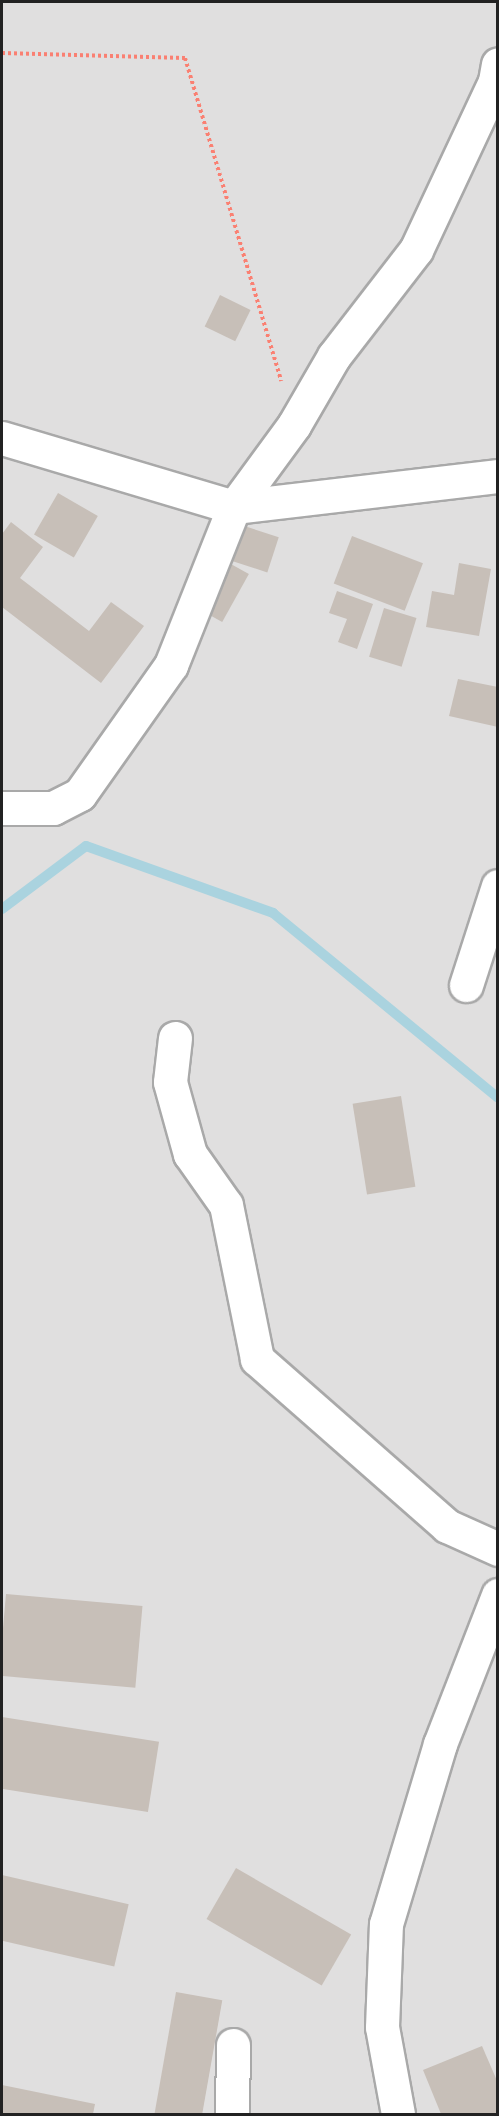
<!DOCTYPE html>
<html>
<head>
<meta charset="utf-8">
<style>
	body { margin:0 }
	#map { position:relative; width:499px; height:2116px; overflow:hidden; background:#f2efe9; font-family:"DM Sans",sans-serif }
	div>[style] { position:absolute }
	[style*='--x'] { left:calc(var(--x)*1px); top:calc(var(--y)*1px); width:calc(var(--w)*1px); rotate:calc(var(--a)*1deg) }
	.residential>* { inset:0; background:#e0dfdf; transform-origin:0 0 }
	.stream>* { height:10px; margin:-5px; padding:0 5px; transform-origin:5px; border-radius:5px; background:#aad3df }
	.building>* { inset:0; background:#c7bfb8; transform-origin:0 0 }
	.path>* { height:4px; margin-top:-2px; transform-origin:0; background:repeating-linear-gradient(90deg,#fa8072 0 3px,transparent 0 6px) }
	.roads { filter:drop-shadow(2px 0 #a9a9a9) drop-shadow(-2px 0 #a9a9a9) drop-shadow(0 2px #a9a9a9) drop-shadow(0 -2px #a9a9a9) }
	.minor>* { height:33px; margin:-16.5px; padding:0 16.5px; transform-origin:16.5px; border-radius:16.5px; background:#fff }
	span { translate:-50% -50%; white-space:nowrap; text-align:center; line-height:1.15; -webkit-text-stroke:4.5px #fff; paint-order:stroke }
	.frame { position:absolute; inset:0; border:3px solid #222; pointer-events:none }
</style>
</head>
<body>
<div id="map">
	<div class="residential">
		<div style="left:2px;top:2px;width:495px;height:2112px"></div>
	</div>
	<div class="stream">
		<div style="--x:2;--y:909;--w:105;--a:-36.9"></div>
		<div style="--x:86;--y:846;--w:199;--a:19.7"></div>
		<div style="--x:273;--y:913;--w:291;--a:39.4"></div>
	</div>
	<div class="building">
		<div style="left:220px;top:295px;width:34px;height:35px;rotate:26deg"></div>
		<div style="left:58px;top:493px;width:46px;height:48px;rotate:30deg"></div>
		<div style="clip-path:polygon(11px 522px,43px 547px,20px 578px,89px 631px,111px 602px,144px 626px,101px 683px,2px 607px,2px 534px)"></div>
		<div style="left:235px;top:523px;width:46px;height:37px;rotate:18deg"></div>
		<div style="left:352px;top:536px;width:76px;height:51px;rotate:21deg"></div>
		<div style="left:220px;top:558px;width:33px;height:55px;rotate:29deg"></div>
		<div style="clip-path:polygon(459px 563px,491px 569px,479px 636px,426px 627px,432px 591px,454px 595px)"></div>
		<div style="clip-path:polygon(337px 591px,373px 604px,357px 649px,338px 642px,347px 619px,329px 613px)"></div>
		<div style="left:384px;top:608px;width:34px;height:51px;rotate:17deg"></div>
		<div style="clip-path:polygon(458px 679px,498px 687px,498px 727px,449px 716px)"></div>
		<div style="left:401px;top:1096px;width:92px;height:49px;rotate:81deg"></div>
		<div style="left:6px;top:1594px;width:137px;height:82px;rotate:5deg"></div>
		<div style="left:2px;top:1717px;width:159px;height:71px;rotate:9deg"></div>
		<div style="left:236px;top:1868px;width:133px;height:59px;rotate:30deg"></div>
		<div style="left:2px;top:1875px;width:130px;height:64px;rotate:13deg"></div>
		<div style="left:176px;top:1992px;width:47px;height:124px;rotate:10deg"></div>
		<div style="clip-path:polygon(482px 2046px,498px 2083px,498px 2114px,441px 2114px,423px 2070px)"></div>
		<div style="clip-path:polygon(2px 2085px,95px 2104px,93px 2114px,2px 2114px)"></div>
	</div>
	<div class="path">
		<div style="--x:2;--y:53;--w:183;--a:1.6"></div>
		<div style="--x:185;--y:58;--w:337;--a:73.4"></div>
	</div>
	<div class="roads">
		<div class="minor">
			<div style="--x:2;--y:438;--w:242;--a:16.6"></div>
			<div style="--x:234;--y:507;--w:266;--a:-6.7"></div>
			<div style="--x:2;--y:808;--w:51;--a:0"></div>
			<div style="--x:53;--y:808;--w:30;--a:-27"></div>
			<div style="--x:80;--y:794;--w:158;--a:-54.8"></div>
			<div style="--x:171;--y:665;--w:170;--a:-68.3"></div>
			<div style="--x:234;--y:507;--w:102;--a:-53.8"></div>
			<div style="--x:294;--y:425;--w:80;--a:-59.9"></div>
			<div style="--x:334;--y:356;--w:134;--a:-52.3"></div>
			<div style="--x:416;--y:250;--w:187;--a:-64.9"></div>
			<div style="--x:495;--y:81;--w:17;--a:-80"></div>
			<div style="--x:466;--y:985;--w:104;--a:-72.1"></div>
			<div style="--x:175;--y:1038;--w:44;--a:96.5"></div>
			<div style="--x:170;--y:1082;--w:75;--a:74.5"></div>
			<div style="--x:190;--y:1154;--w:62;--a:54.8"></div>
			<div style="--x:226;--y:1205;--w:157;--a:78.6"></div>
			<div style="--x:257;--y:1359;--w:253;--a:41.3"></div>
			<div style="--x:447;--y:1526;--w:56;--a:24.3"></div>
			<div style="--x:232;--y:2114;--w:69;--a:-89.2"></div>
			<div style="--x:398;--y:2114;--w:88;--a:-100.4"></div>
			<div style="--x:382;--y:2027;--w:103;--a:-87.8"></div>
			<div style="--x:386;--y:1924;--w:188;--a:-73.3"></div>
			<div style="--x:440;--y:1744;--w:160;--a:-68.7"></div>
		</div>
	</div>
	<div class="frame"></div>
</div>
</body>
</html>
